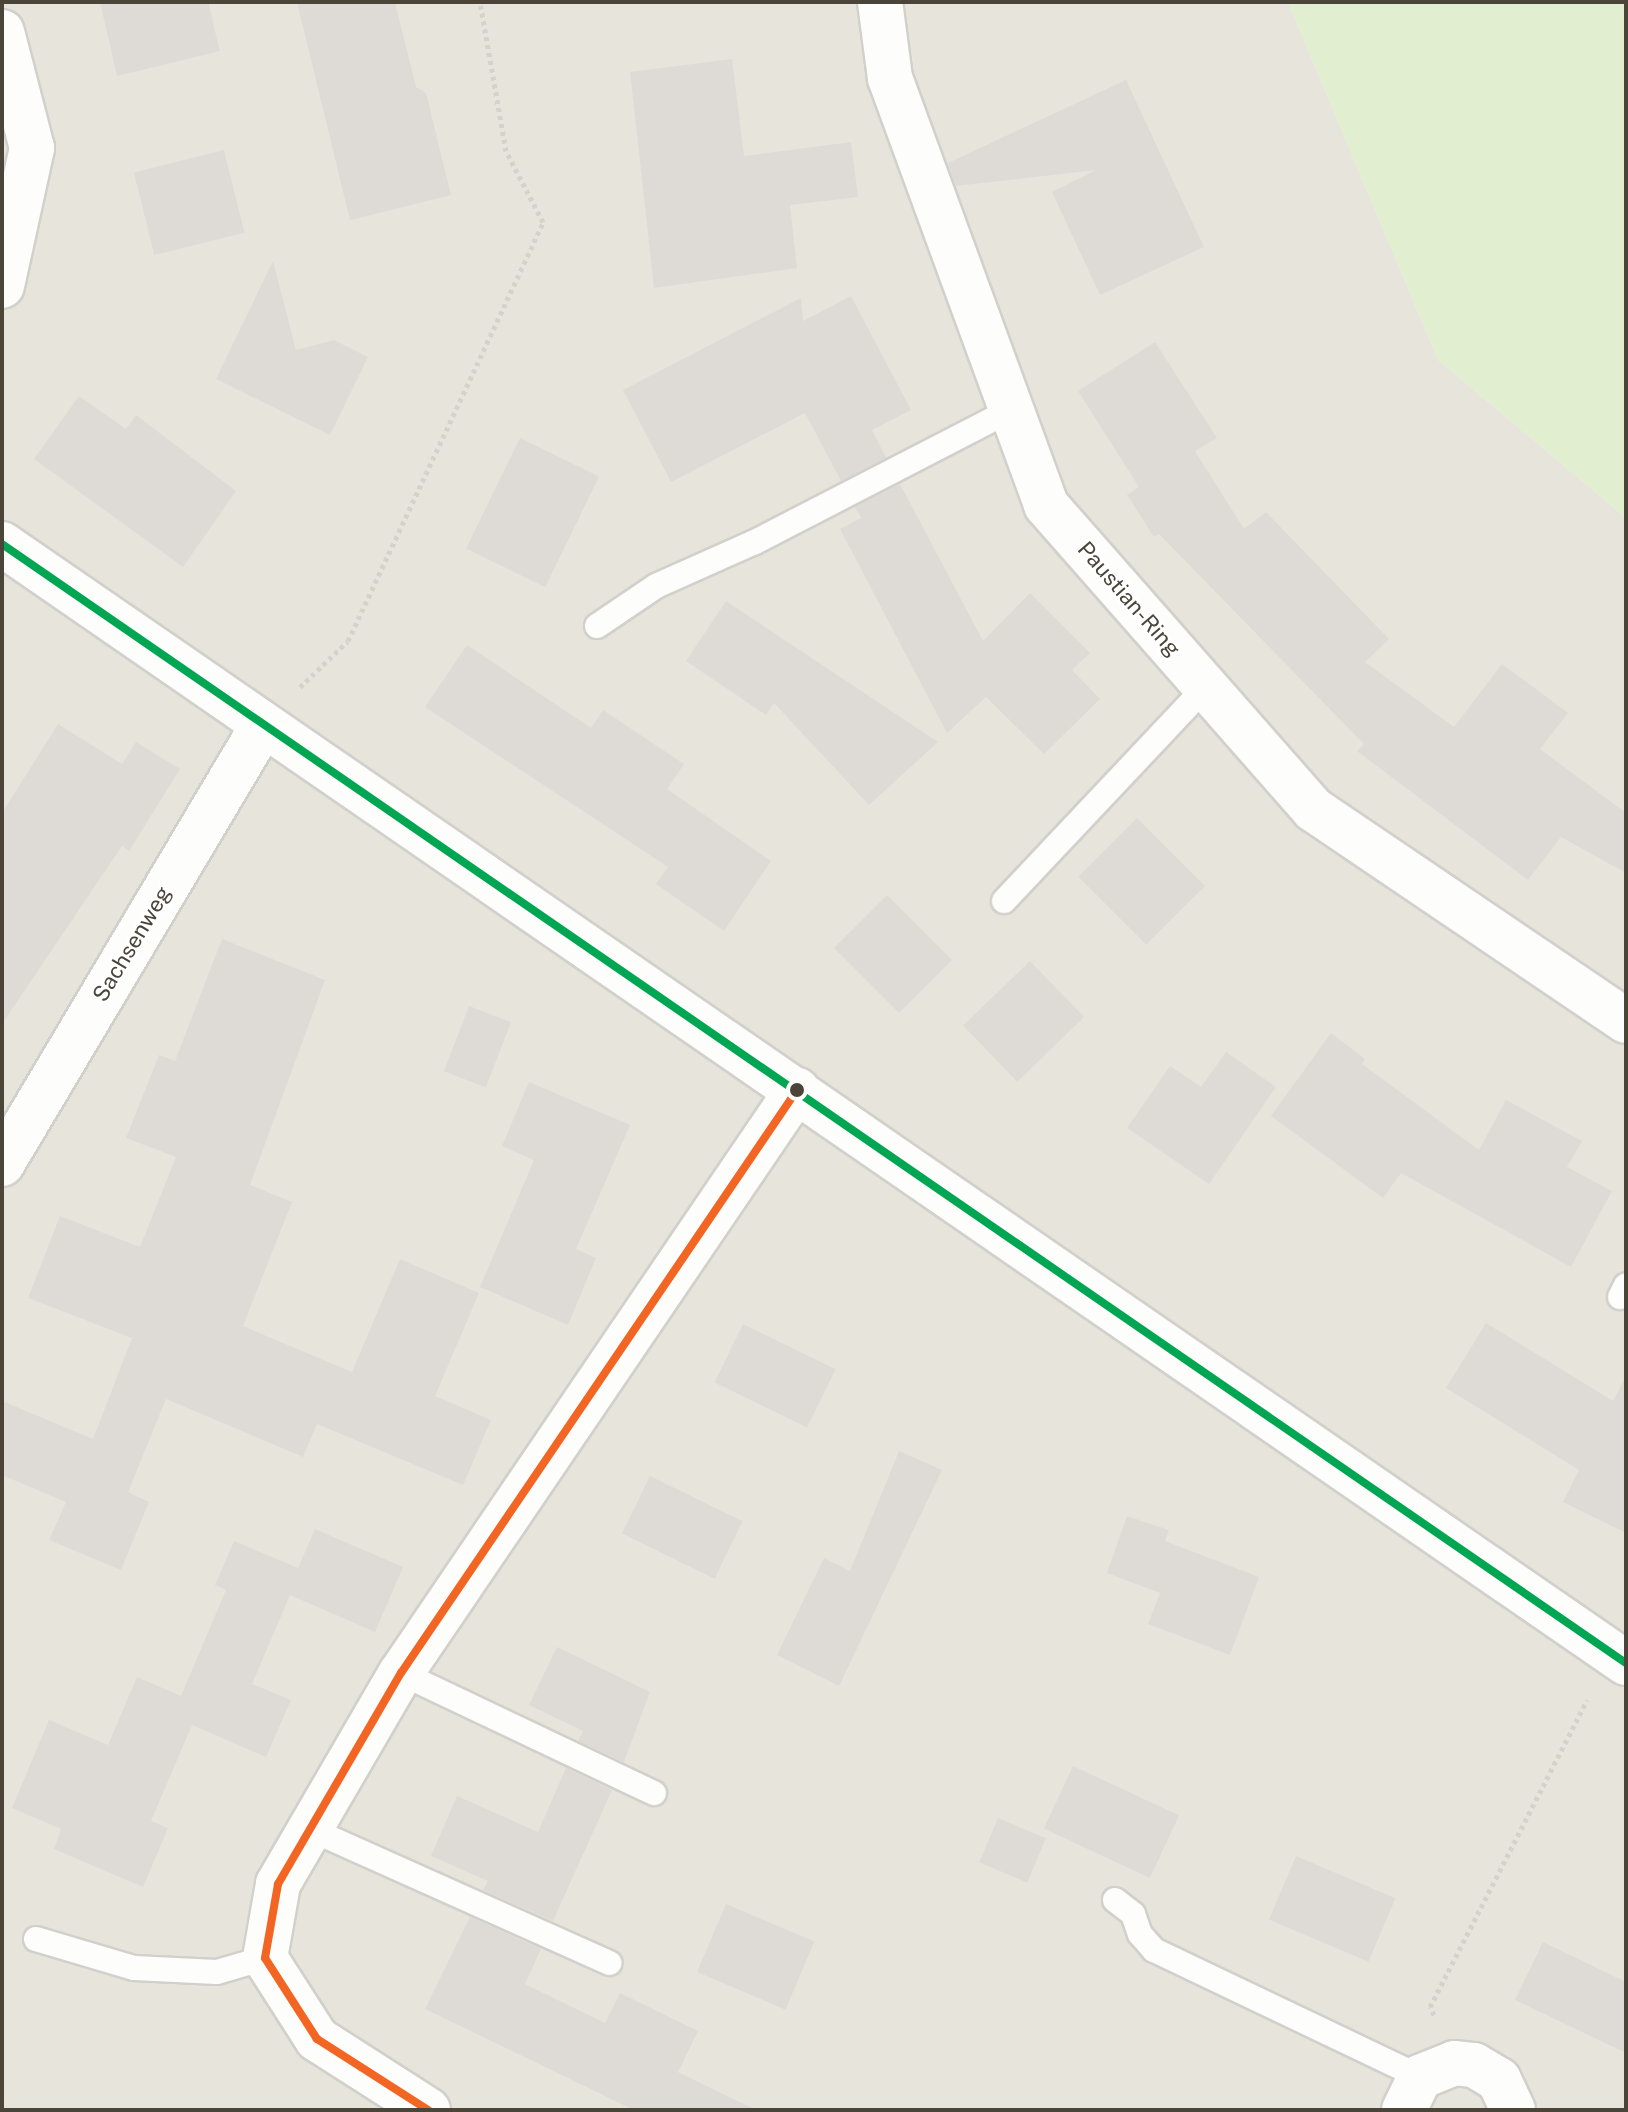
<!DOCTYPE html>
<html>
<head>
<meta charset="utf-8">
<style>
	body { margin:0 }
	#map { position:relative; width:1628px; height:2112px; overflow:hidden; background:#f4f2ee; font-family:"Public Sans",sans-serif }
	div>[style] { position:absolute }
	[style*='--x'] { left:calc(var(--x)*1px); top:calc(var(--y)*1px); width:calc(var(--w)*1px); rotate:calc(var(--a)*1deg) }
	.residential>* { inset:0; background:#e7e4dc }
	.green>* { inset:0; background:#e1eecf }
	.building>* { inset:0; background:#dedbd6; transform-origin:0 0 }
	.path>* { height:5px; margin-top:-2.5px; transform-origin:0; background:repeating-linear-gradient(90deg,#d3d2cc 0 4px,transparent 0 8px) }
	.roads { filter:drop-shadow(2px 0 #d2d0cb) drop-shadow(-2px 0 #d2d0cb) drop-shadow(0 2px #d2d0cb) drop-shadow(0 -2px #d2d0cb) }
	.service>* { height:24px; margin:-12px; padding:0 12px; transform-origin:12px; border-radius:12px; background:#fdfdfc }
	.minor>* { height:44px; margin:-22px; padding:0 22px; transform-origin:22px; border-radius:22px; background:#fdfdfc }
	.tertiary>* { height:44px; margin:-22px; padding:0 22px; transform-origin:22px; border-radius:22px; background:#fdfdfc }
	.bus-1>* { height:8px; margin:-4px; padding:0 4px; transform-origin:4px; border-radius:4px; background:#00a651 }
	.bus-2>* { height:8px; margin:-4px; padding:0 4px; transform-origin:4px; border-radius:4px; background:#f26522 }
	.dots>* { width:22px; height:22px; translate:-50% -50%; box-sizing:border-box; border:4px solid #fff; border-radius:50% }
	span { translate:-50% -50%; white-space:nowrap; text-align:center; line-height:1.15; -webkit-text-stroke:6px #fff; paint-order:stroke }
	.street-label { font-size:22px; color:#4b4439 }
	.frame { position:absolute; inset:0; border:4px solid #4b4439; pointer-events:none }
</style>
</head>
<body>
<div id="map">
	<div class="residential">
		<div style="clip-path:polygon(2px 2px,1288px 2px,1438px 360px,1626px 518px,1626px 2110px,2px 2110px)"></div>
	</div>
	<div class="green">
		<div style="clip-path:polygon(1288px 2px,1626px 2px,1626px 518px,1438px 360px)"></div>
	</div>
	<div class="building">
		<div style="clip-path:polygon(100px 2px,208px 2px,220px 51px,117px 76px)"></div>
		<div style="clip-path:polygon(297px 2px,395px 2px,416px 87px,426px 93px,451px 195px,350px 220px)"></div>
		<div style="clip-path:polygon(732px 59px,744px 156px,851px 142px,858px 197px,790px 205px,797px 268px,654px 288px,630px 72px)"></div>
		<div style="clip-path:polygon(1126px 80px,1204px 247px,1100px 295px,1052px 192px,1096px 170px,956px 186px,948px 163px)"></div>
		<div style="left:224px;top:150px;width:85px;height:93px;rotate:76deg"></div>
		<div style="clip-path:polygon(273px 261px,296px 350px,334px 340px,368px 357px,330px 435px,216px 379px)"></div>
		<div style="clip-path:polygon(851px 296px,911px 410px,872px 430px,886px 458px,841px 481px,805px 413px,671px 482px,623px 390px,801px 298px,803px 321px)"></div>
		<div style="clip-path:polygon(1155px 342px,1217px 438px,1195px 451px,1244px 529px,1266px 512px,1389px 639px,1365px 662px,1454px 727px,1502px 664px,1568px 713px,1540px 749px,1626px 813px,1626px 873px,1561px 837px,1528px 880px,1357px 751px,1364px 744px,1159px 534px,1154px 537px,1127px 495px,1139px 487px,1078px 391px)"></div>
		<div style="clip-path:polygon(79px 396px,126px 429px,136px 415px,236px 491px,183px 567px,34px 459px)"></div>
		<div style="left:520px;top:438px;width:88px;height:123px;rotate:26deg"></div>
		<div style="clip-path:polygon(900px 484px,983px 641px,1030px 593px,1090px 653px,1072px 670px,1100px 699px,1044px 754px,986px 697px,947px 733px,840px 529px,861px 518px,855px 507px)"></div>
		<div style="clip-path:polygon(726px 601px,938px 742px,869px 805px,774px 703px,766px 715px,686px 661px)"></div>
		<div style="clip-path:polygon(467px 645px,591px 728px,603px 710px,684px 764px,667px 789px,771px 861px,724px 931px,656px 884px,668px 867px,425px 707px)"></div>
		<div style="clip-path:polygon(58px 724px,122px 764px,136px 742px,180px 769px,129px 851px,122px 846px,2px 1024px,2px 813px)"></div>
		<div style="left:1137px;top:818px;width:96px;height:83px;rotate:45deg"></div>
		<div style="left:887px;top:895px;width:92px;height:75px;rotate:45deg"></div>
		<div style="clip-path:polygon(222px 939px,325px 980px,250px 1185px,292px 1202px,243px 1326px,352px 1372px,400px 1259px,479px 1293px,435px 1396px,491px 1420px,463px 1485px,317px 1424px,303px 1457px,166px 1399px,128px 1492px,149px 1502px,121px 1570px,49px 1540px,66px 1502px,2px 1475px,2px 1401px,93px 1439px,132px 1338px,28px 1298px,60px 1216px,140px 1247px,176px 1157px,126px 1138px,159px 1055px,175px 1061px)"></div>
		<div style="left:1030px;top:961px;width:78px;height:93px;rotate:46deg"></div>
		<div style="left:469px;top:1006px;width:45px;height:70px;rotate:21deg"></div>
		<div style="clip-path:polygon(1331px 1033px,1365px 1059px,1362px 1064px,1479px 1150px,1506px 1100px,1582px 1141px,1567px 1167px,1612px 1191px,1571px 1267px,1401px 1173px,1383px 1198px,1271px 1116px)"></div>
		<div style="clip-path:polygon(1226px 1052px,1276px 1087px,1209px 1184px,1127px 1128px,1170px 1066px,1201px 1087px)"></div>
		<div style="clip-path:polygon(529px 1082px,630px 1125px,576px 1249px,596px 1258px,568px 1325px,480px 1287px,534px 1160px,502px 1146px)"></div>
		<div style="clip-path:polygon(1486px 1323px,1613px 1401px,1626px 1376px,1626px 1533px,1563px 1502px,1579px 1470px,1446px 1388px)"></div>
		<div style="left:743px;top:1324px;width:103px;height:65px;rotate:26deg"></div>
		<div style="clip-path:polygon(899px 1451px,942px 1470px,839px 1686px,777px 1655px,824px 1558px,850px 1571px)"></div>
		<div style="left:650px;top:1476px;width:103px;height:64px;rotate:26deg"></div>
		<div style="clip-path:polygon(1127px 1516px,1169px 1530px,1165px 1541px,1259px 1577px,1230px 1655px,1148px 1624px,1160px 1593px,1107px 1573px)"></div>
		<div style="clip-path:polygon(315px 1529px,403px 1567px,375px 1632px,290px 1595px,252px 1684px,291px 1700px,266px 1757px,192px 1725px,151px 1821px,168px 1828px,143px 1887px,54px 1849px,61px 1829px,12px 1808px,49px 1720px,108px 1745px,137px 1677px,181px 1696px,226px 1590px,215px 1585px,234px 1541px,298px 1568px)"></div>
		<div style="clip-path:polygon(557px 1647px,650px 1692px,624px 1762px,578px 1741px,583px 1731px,529px 1705px)"></div>
		<div style="left:1073px;top:1766px;width:117px;height:69px;rotate:25deg"></div>
		<div style="clip-path:polygon(566px 1768px,612px 1790px,553px 1921px,483px 1890px,488px 1881px,431px 1856px,457px 1796px,538px 1832px)"></div>
		<div style="left:998px;top:1818px;width:52px;height:48px;rotate:23deg"></div>
		<div style="left:1296px;top:1856px;width:108px;height:69px;rotate:23deg"></div>
		<div style="left:726px;top:1904px;width:96px;height:74px;rotate:23deg"></div>
		<div style="clip-path:polygon(470px 1917px,541px 1949px,525px 1984px,605px 2023px,620px 1993px,698px 2031px,678px 2072px,756px 2110px,634px 2110px,425px 2009px)"></div>
		<div style="clip-path:polygon(1543px 1942px,1626px 1982px,1626px 2053px,1515px 2000px)"></div>
	</div>
	<div class="path">
		<div style="--x:300;--y:687;--w:66;--a:-43.8"></div>
		<div style="--x:348;--y:641;--w:462;--a:-65"></div>
		<div style="--x:543;--y:222;--w:80;--a:-117.5"></div>
		<div style="--x:506;--y:151;--w:151;--a:-99.9"></div>
		<div style="--x:1434;--y:2015;--w:9;--a:-117"></div>
		<div style="--x:1430;--y:2007;--w:345;--a:-62.9"></div>
	</div>
	<div class="roads">
		<div class="service">
			<div style="--x:597;--y:626;--w:71;--a:-34.1"></div>
			<div style="--x:656;--y:586;--w:108;--a:-24"></div>
			<div style="--x:755;--y:542;--w:288;--a:-27.3"></div>
			<div style="--x:1004;--y:901;--w:294;--a:-46.7"></div>
			<div style="--x:1620;--y:1297;--w:13;--a:-63"></div>
			<div style="--x:401;--y:1673;--w:280;--a:25.4"></div>
			<div style="--x:310;--y:1829;--w:328;--a:24.1"></div>
			<div style="--x:1115;--y:1900;--w:23;--a:38"></div>
			<div style="--x:1133;--y:1914;--w:21;--a:71"></div>
			<div style="--x:1140;--y:1934;--w:21;--a:49"></div>
			<div style="--x:1154;--y:1950;--w:295;--a:25.5"></div>
			<div style="--x:36;--y:1939;--w:102;--a:16.5"></div>
			<div style="--x:134;--y:1968;--w:83;--a:2.8"></div>
			<div style="--x:217;--y:1972;--w:50;--a:-16.3"></div>
		</div>
		<div class="minor">
			<div style="--x:880;--y:2;--w:77;--a:82.5"></div>
			<div style="--x:890;--y:78;--w:455;--a:69.9"></div>
			<div style="--x:1046;--y:505;--w:405;--a:48.7"></div>
			<div style="--x:1313;--y:809;--w:378;--a:34.1"></div>
			<div style="--x:2;--y:32;--w:120;--a:75.5"></div>
			<div style="--x:32;--y:148;--w:141;--a:102.3"></div>
			<div style="--x:2;--y:1164;--w:511;--a:-59.27"></div>
			<div style="--x:428;--y:2110;--w:132;--a:-147.4"></div>
			<div style="--x:317;--y:2039;--w:96;--a:-122.7"></div>
			<div style="--x:265;--y:1958;--w:75;--a:-80"></div>
			<div style="--x:278;--y:1884;--w:244;--a:-59.8"></div>
			<div style="--x:401;--y:1673;--w:705;--a:-55.81"></div>
			<div style="--x:1404;--y:2110;--w:37;--a:-64"></div>
			<div style="--x:1420;--y:2077;--w:37;--a:-22"></div>
			<div style="--x:1454;--y:2063;--w:20;--a:6"></div>
			<div style="--x:1474;--y:2065;--w:29;--a:31"></div>
			<div style="--x:1499;--y:2080;--w:33;--a:65"></div>
		</div>
		<div class="tertiary">
			<div style="--x:2;--y:544;--w:1972;--a:34.57"></div>
		</div>
	</div>
	<div class="bus-1">
		<div style="--x:2;--y:544;--w:1972;--a:34.57"></div>
	</div>
	<div class="bus-2">
		<div style="--x:428;--y:2110;--w:132;--a:-147.4"></div>
		<div style="--x:317;--y:2039;--w:96;--a:-122.7"></div>
		<div style="--x:265;--y:1958;--w:75;--a:-80"></div>
		<div style="--x:278;--y:1884;--w:244;--a:-59.8"></div>
		<div style="--x:401;--y:1673;--w:705;--a:-55.81"></div>
	</div>
	<div class="dots">
		<div style="left:797px;top:1090px;background:#4b4439"></div>
	</div>
	<div class="street-label">
		<span style="left:1129px;top:599px;rotate:49deg">Paustian-Ring</span>
		<span style="left:132px;top:944px;rotate:-59deg">Sachsenweg</span>
	</div>
	<div class="frame"></div>
</div>
</body>
</html>
